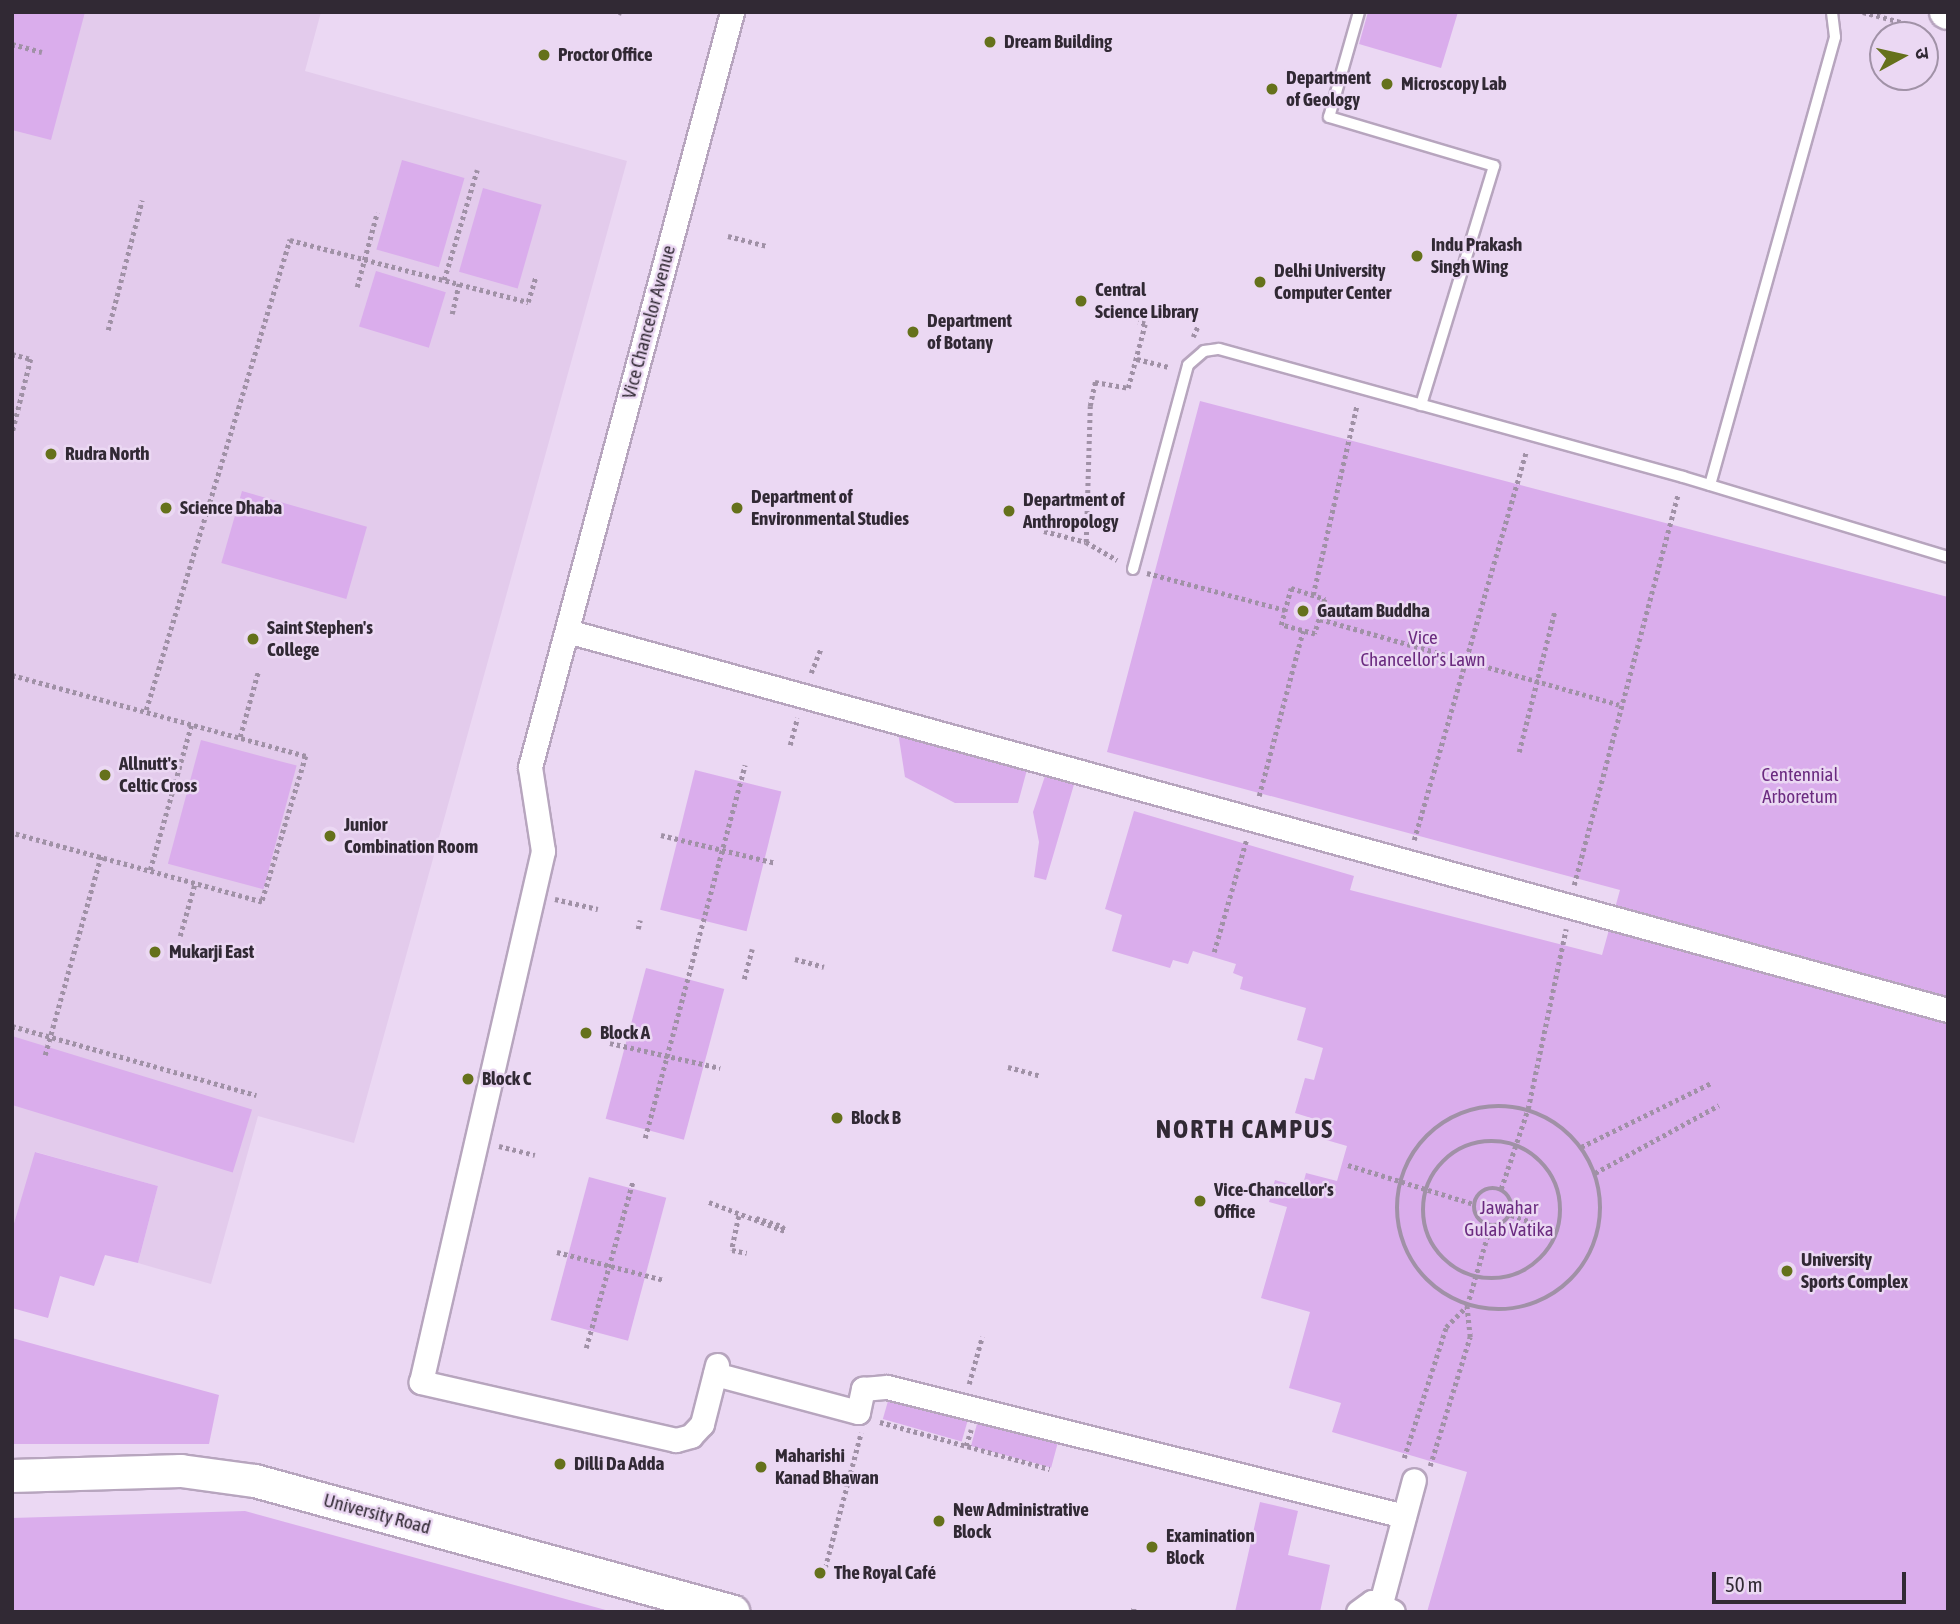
<!DOCTYPE html>
<html>
<head>
<meta charset="utf-8">
<style>
	body { margin:0 }
	#map { position:relative; width:1960px; height:1624px; overflow:hidden; background:#ebd8f3; font-family:"Asap Condensed","Noto Sans Devanagari",sans-serif }
	div>[style] { position:absolute }
	[style*='--x'] { left:calc(var(--x)*1px); top:calc(var(--y)*1px); width:calc(var(--w)*1px); rotate:calc(var(--a)*1deg) }
	.built>* { inset:0; background:#e3cbec }
	.green>* { inset:0; background:#daadec; transform-origin:0 0 }
	.path>* { height:4.5px; margin-top:-2.25px; transform-origin:0; background:repeating-linear-gradient(90deg,#a091a6 0 3.5px,transparent 0 7px) }
	.path>.ring { margin:-2.25px; padding:0; box-sizing:content-box; background:none; border:4.5px solid #a091a6; border-radius:50% }
	.roads { filter:drop-shadow(2px 0 #b7a5be) drop-shadow(-2px 0 #b7a5be) drop-shadow(0 2px #b7a5be) drop-shadow(0 -2px #b7a5be) }
	.lane>* { height:10px; margin:-5px; padding:0 5px; transform-origin:5px; border-radius:5px; background:#fff }
	.street>* { height:23px; margin:-11.5px; padding:0 11.5px; transform-origin:11.5px; border-radius:11.5px; background:#fff }
	.secondary>* { height:32px; margin:-16px; padding:0 16px; transform-origin:16px; border-radius:16px; background:#fff }
	.dots>* { width:19px; height:19px; translate:-50% -50%; box-sizing:border-box; border:4px solid #ebd8f3; border-radius:50% }
	span { translate:-50% -50%; white-space:nowrap; text-align:center; line-height:1.15; -webkit-text-stroke:5px #ebd8f3; paint-order:stroke }
	.poi-label { font-size:19px; color:#312934; font-weight:700 }
	.left { translate:0 -50%; text-align:left }
	.street-label { font-size:19px; color:#312934 }
	.park-label { font-size:19px; color:#6b2b80 }
	.district-label { font-size:26px; color:#312934; font-weight:700; letter-spacing:2px }
	.frame { position:absolute; inset:0; border:14px solid #312934; pointer-events:none }
	.north { position:absolute; left:1869px; top:21px; width:70px; height:70px; box-sizing:border-box; background:#ebd8f3; border:2px solid #a192a7; border-radius:50%; rotate:82deg; font-size:19px; font-weight:700; line-height:28px; text-align:center; color:#312934 }
	.north::after { content:''; display:block; margin:auto; width:24px; height:32px; background:#65711b; clip-path:polygon(50% 0,100% 100%,50% 72%,0 100%) }
	.scale { position:absolute; left:1712px; top:1572px; width:194px; height:32px; box-sizing:border-box; border:4px solid #312934; border-top:0; padding-left:9px; font-size:21px; line-height:24px; white-space:nowrap; color:#312934; -webkit-text-stroke:5px #ebd8f3; paint-order:stroke }
</style>
</head>
<body>
<div id="map">
	<div class="built">
		<div style="clip-path:polygon(12px 12px,321px 12px,305px 71px,627px 161px,354px 1143px,258px 1116px,211px 1284px,138px 1263px,158px 1186px,36px 1152px,12px 1230px)"></div>
	</div>
	<div class="green">
		<div style="clip-path:polygon(12px 12px,85px 12px,51px 140px,12px 130px)"></div>
		<div style="clip-path:polygon(1368px 12px,1458px 12px,1441px 68px,1359px 44px)"></div>
		<div style="left:402px;top:160px;width:65px;height:93px;rotate:16deg"></div>
		<div style="left:483px;top:188px;width:61px;height:87px;rotate:16deg"></div>
		<div style="left:376px;top:271px;width:73px;height:58px;rotate:17deg"></div>
		<div style="clip-path:polygon(1200px 401px,1948px 597px,1948px 1612px,1427px 1612px,1467px 1472px,1332px 1432px,1341px 1403px,1289px 1388px,1310px 1312px,1261px 1298px,1287px 1207px,1269px 1202px,1275px 1180px,1302px 1188px,1306px 1173px,1337px 1181px,1347px 1146px,1316px 1137px,1321px 1121px,1295px 1113px,1305px 1078px,1314px 1080px,1323px 1048px,1297px 1040px,1306px 1008px,1240px 989px,1243px 977px,1233px 973px,1236px 964px,1193px 951px,1188px 964px,1173px 960px,1170px 968px,1112px 951px,1122px 915px,1105px 909px,1134px 811px,1354px 876px,1350px 890px,1602px 955px,1620px 890px,1107px 752px)"></div>
		<div style="left:242px;top:491px;width:130px;height:75px;rotate:16deg"></div>
		<div style="clip-path:polygon(898px 732px,1028px 766px,1018px 803px,955px 803px,905px 777px)"></div>
		<div style="left:201px;top:740px;width:99px;height:128px;rotate:15deg"></div>
		<div style="left:695px;top:770px;width:89px;height:144px;rotate:14deg"></div>
		<div style="clip-path:polygon(1046px 773px,1075px 781px,1046px 880px,1034px 877px,1039px 842px,1033px 812px)"></div>
		<div style="left:646px;top:968px;width:81px;height:156px;rotate:15deg"></div>
		<div style="left:12px;top:1036px;width:251px;height:66px;rotate:17deg"></div>
		<div style="clip-path:polygon(35px 1152px,158px 1186px,138px 1263px,105px 1255px,94px 1286px,60px 1276px,48px 1318px,12px 1308px,12px 1230px)"></div>
		<div style="left:589px;top:1177px;width:80px;height:148px;rotate:15deg"></div>
		<div style="clip-path:polygon(12px 1338px,219px 1395px,209px 1444px,12px 1444px)"></div>
		<div style="left:890px;top:1394px;width:82px;height:26px;rotate:16deg"></div>
		<div style="left:978px;top:1420px;width:83px;height:27px;rotate:15deg"></div>
		<div style="clip-path:polygon(1260px 1502px,1298px 1511px,1288px 1555px,1330px 1565px,1320px 1612px,1235px 1612px)"></div>
		<div style="clip-path:polygon(245px 1511px,613px 1612px,12px 1612px,12px 1518px)"></div>
	</div>
	<div class="path">
		<div style="--x:619;--y:12;--w:3;--a:18"></div>
		<div style="--x:1863;--y:12;--w:62;--a:14.9"></div>
		<div style="--x:12;--y:44;--w:31;--a:15"></div>
		<div style="--x:728;--y:236;--w:40;--a:14.4"></div>
		<div style="--x:444;--y:280;--w:115;--a:-73.3"></div>
		<div style="--x:357;--y:287;--w:77;--a:-74.9"></div>
		<div style="--x:452;--y:314;--w:31;--a:-77"></div>
		<div style="--x:108;--y:330;--w:134;--a:-75.3"></div>
		<div style="--x:1193;--y:337;--w:12;--a:-66"></div>
		<div style="--x:12;--y:354;--w:20;--a:15"></div>
		<div style="--x:31;--y:359;--w:77;--a:104.2"></div>
		<div style="--x:1137;--y:359;--w:34;--a:14"></div>
		<div style="--x:1044;--y:531;--w:43;--a:14.7"></div>
		<div style="--x:1086;--y:542;--w:36;--a:30"></div>
		<div style="--x:1086;--y:542;--w:136;--a:-88.3"></div>
		<div style="--x:1090;--y:406;--w:25;--a:-78"></div>
		<div style="--x:1095;--y:382;--w:34;--a:10"></div>
		<div style="--x:1128;--y:388;--w:66;--a:-75.1"></div>
		<div style="--x:1145;--y:324;--w:7;--a:-164"></div>
		<div style="--x:1147;--y:573;--w:143;--a:15"></div>
		<div style="--x:1291;--y:588;--w:36;--a:18"></div>
		<div style="--x:1325;--y:599;--w:36;--a:106"></div>
		<div style="--x:1315;--y:634;--w:35;--a:-165"></div>
		<div style="--x:1281;--y:625;--w:38;--a:-75"></div>
		<div style="--x:1313;--y:595;--w:195;--a:-77"></div>
		<div style="--x:1320;--y:619;--w:311;--a:16"></div>
		<div style="--x:811;--y:673;--w:27;--a:-68"></div>
		<div style="--x:12;--y:675;--w:305;--a:15.4"></div>
		<div style="--x:306;--y:756;--w:152;--a:106.8"></div>
		<div style="--x:262;--y:902;--w:259;--a:-164.6"></div>
		<div style="--x:146;--y:710;--w:492;--a:-73"></div>
		<div style="--x:290;--y:240;--w:246;--a:14.6"></div>
		<div style="--x:528;--y:302;--w:27;--a:-73"></div>
		<div style="--x:240;--y:737;--w:67;--a:-74.5"></div>
		<div style="--x:790;--y:745;--w:28;--a:-75"></div>
		<div style="--x:1519;--y:752;--w:146;--a:-75.8"></div>
		<div style="--x:1259;--y:796;--w:171;--a:-75.1"></div>
		<div style="--x:661;--y:835;--w:118;--a:13.7"></div>
		<div style="--x:1414;--y:840;--w:404;--a:-73.9"></div>
		<div style="--x:150;--y:870;--w:153;--a:-74.1"></div>
		<div style="--x:1574;--y:885;--w:405;--a:-75.1"></div>
		<div style="--x:555;--y:899;--w:44;--a:13.1"></div>
		<div style="--x:638;--y:929;--w:9;--a:-77"></div>
		<div style="--x:180;--y:936;--w:55;--a:-74.2"></div>
		<div style="--x:1214;--y:952;--w:116;--a:-73.9"></div>
		<div style="--x:795;--y:959;--w:30;--a:15"></div>
		<div style="--x:744;--y:979;--w:31;--a:-75"></div>
		<div style="--x:12;--y:1026;--w:254;--a:15.8"></div>
		<div style="--x:610;--y:1043;--w:113;--a:12.8"></div>
		<div style="--x:45;--y:1055;--w:207;--a:-74.3"></div>
		<div style="--x:1008;--y:1067;--w:34;--a:15"></div>
		<div class="ring" style="left:1397px;top:1106px;width:199.5px;height:199.5px"></div>
		<div style="--x:645;--y:1138;--w:386;--a:-75"></div>
		<div class="ring" style="left:1423px;top:1141px;width:133.5px;height:133.5px"></div>
		<div style="--x:499;--y:1146;--w:37;--a:14"></div>
		<div style="--x:1581;--y:1147;--w:145;--a:-26.2"></div>
		<div style="--x:1348;--y:1165;--w:132;--a:17.2"></div>
		<div style="--x:1595;--y:1173;--w:141;--a:-28.7"></div>
		<div class="ring" style="left:1474px;top:1188px;width:33.5px;height:33.5px"></div>
		<div style="--x:1501;--y:1189;--w:84;--a:-71.4"></div>
		<div style="--x:1528;--y:1109;--w:184;--a:-78.1"></div>
		<div style="--x:709;--y:1202;--w:81;--a:20.9"></div>
		<div style="--x:1511;--y:1215;--w:50;--a:18.8"></div>
		<div style="--x:739;--y:1216;--w:35;--a:102"></div>
		<div style="--x:732;--y:1250;--w:15;--a:11"></div>
		<div style="--x:756;--y:1218;--w:27;--a:17"></div>
		<div style="--x:782;--y:1226;--w:5;--a:53"></div>
		<div style="--x:557;--y:1252;--w:111;--a:14.7"></div>
		<div style="--x:586;--y:1348;--w:173;--a:-74.3"></div>
		<div style="--x:969;--y:1384;--w:49;--a:-74.5"></div>
		<div style="--x:880;--y:1422;--w:176;--a:15.5"></div>
		<div style="--x:966;--y:1446;--w:17;--a:-73"></div>
		<div style="--x:1404;--y:1458;--w:138;--a:-72.2"></div>
		<div style="--x:1446;--y:1327;--w:30;--a:-45"></div>
		<div style="--x:1430;--y:1466;--w:135;--a:-72.8"></div>
		<div style="--x:1470;--y:1337;--w:31;--a:-96"></div>
		<div style="--x:1467;--y:1306;--w:82;--a:-73.8"></div>
		<div style="--x:825;--y:1568;--w:140;--a:-75.1"></div>
		<div style="--x:1133;--y:1612;--w:5;--a:-79"></div>
	</div>
	<div class="roads">
		<div class="lane">
			<div style="--x:1359;--y:12;--w:109;--a:105.9"></div>
			<div style="--x:1329;--y:117;--w:172;--a:16.5"></div>
			<div style="--x:1494;--y:166;--w:250;--a:107"></div>
			<div style="--x:1710;--y:485;--w:465;--a:-74.4"></div>
			<div style="--x:1835;--y:37;--w:25;--a:-97"></div>
			<div style="--x:1133;--y:569;--w:211;--a:-74.9"></div>
			<div style="--x:1188;--y:365;--w:21;--a:-41"></div>
			<div style="--x:1204;--y:351;--w:15;--a:-8"></div>
			<div style="--x:1219;--y:349;--w:481;--a:15.4"></div>
			<div style="--x:1683;--y:477;--w:277;--a:16.8"></div>
		</div>
		<div class="street">
			<div style="--x:567;--y:631;--w:1432;--a:15.35"></div>
			<div style="--x:717;--y:1365;--w:61;--a:104.3"></div>
			<div style="--x:702;--y:1424;--w:16;--a:133"></div>
			<div style="--x:691;--y:1436;--w:16;--a:165"></div>
			<div style="--x:676;--y:1440;--w:262;--a:-167.2"></div>
			<div style="--x:421;--y:1382;--w:545;--a:-77.06"></div>
			<div style="--x:543;--y:851;--w:85;--a:-98.8"></div>
			<div style="--x:530;--y:767;--w:782;--a:-75.02"></div>
			<div style="--x:715;--y:1374;--w:148;--a:14.9"></div>
			<div style="--x:858;--y:1412;--w:24;--a:-78"></div>
			<div style="--x:863;--y:1389;--w:24;--a:-5"></div>
			<div style="--x:887;--y:1387;--w:533;--a:14.01"></div>
			<div style="--x:1381;--y:1603;--w:127;--a:-75"></div>
			<div style="--x:1358;--y:1612;--w:17;--a:-36"></div>
			<div style="--x:1372;--y:1602;--w:23;--a:25"></div>
		</div>
		<div class="secondary">
			<div style="--x:1946;--y:12;--w:2;--a:27"></div>
			<div style="--x:12;--y:1476;--w:169;--a:-1.7"></div>
			<div style="--x:181;--y:1471;--w:75;--a:7.7"></div>
			<div style="--x:255;--y:1481;--w:496;--a:15.3"></div>
		</div>
	</div>
	<div class="dots">
		<div style="left:990px;top:42px;background:#65711b"></div>
		<div style="left:544px;top:55px;background:#65711b"></div>
		<div style="left:1387px;top:84px;background:#65711b"></div>
		<div style="left:1272px;top:89px;background:#65711b"></div>
		<div style="left:1417px;top:256px;background:#65711b"></div>
		<div style="left:1260px;top:282px;background:#65711b"></div>
		<div style="left:1081px;top:301px;background:#65711b"></div>
		<div style="left:913px;top:332px;background:#65711b"></div>
		<div style="left:51px;top:454px;background:#65711b"></div>
		<div style="left:166px;top:508px;background:#65711b"></div>
		<div style="left:737px;top:508px;background:#65711b"></div>
		<div style="left:1009px;top:511px;background:#65711b"></div>
		<div style="left:1303px;top:611px;background:#65711b"></div>
		<div style="left:253px;top:639px;background:#65711b"></div>
		<div style="left:105px;top:775px;background:#65711b"></div>
		<div style="left:330px;top:836px;background:#65711b"></div>
		<div style="left:155px;top:952px;background:#65711b"></div>
		<div style="left:586px;top:1033px;background:#65711b"></div>
		<div style="left:468px;top:1079px;background:#65711b"></div>
		<div style="left:837px;top:1118px;background:#65711b"></div>
		<div style="left:1200px;top:1201px;background:#65711b"></div>
		<div style="left:1787px;top:1271px;background:#65711b"></div>
		<div style="left:560px;top:1464px;background:#65711b"></div>
		<div style="left:761px;top:1467px;background:#65711b"></div>
		<div style="left:939px;top:1521px;background:#65711b"></div>
		<div style="left:1152px;top:1547px;background:#65711b"></div>
		<div style="left:820px;top:1573px;background:#65711b"></div>
	</div>
	<div class="poi-label">
		<span class="left" style="left:1004px;top:42px">Dream Building</span>
		<span class="left" style="left:558px;top:55px">Proctor Office</span>
		<span class="left" style="left:1286px;top:89px">Department<br>of Geology</span>
		<span class="left" style="left:1401px;top:84px">Microscopy Lab</span>
		<span class="left" style="left:1431px;top:256px">Indu Prakash<br>Singh Wing</span>
		<span class="left" style="left:1274px;top:282px">Delhi University<br>Computer Center</span>
		<span class="left" style="left:1095px;top:301px">Central<br>Science Library</span>
		<span class="left" style="left:927px;top:332px">Department<br>of Botany</span>
		<span class="left" style="left:65px;top:454px">Rudra North</span>
		<span class="left" style="left:751px;top:508px">Department of<br>Environmental Studies</span>
		<span class="left" style="left:1023px;top:511px">Department of<br>Anthropology</span>
		<span class="left" style="left:180px;top:508px">Science Dhaba</span>
		<span class="left" style="left:1317px;top:611px">Gautam Buddha</span>
		<span class="left" style="left:267px;top:639px">Saint Stephen's<br>College</span>
		<span class="left" style="left:119px;top:775px">Allnutt's<br>Celtic Cross</span>
		<span class="left" style="left:344px;top:836px">Junior<br>Combination Room</span>
		<span class="left" style="left:169px;top:952px">Mukarji East</span>
		<span class="left" style="left:600px;top:1033px">Block A</span>
		<span class="left" style="left:482px;top:1079px">Block C</span>
		<span class="left" style="left:851px;top:1118px">Block B</span>
		<span class="left" style="left:1214px;top:1201px">Vice-Chancellor's<br>Office</span>
		<span class="left" style="left:1801px;top:1271px">University<br>Sports Complex</span>
		<span class="left" style="left:775px;top:1467px">Maharishi<br>Kanad Bhawan</span>
		<span class="left" style="left:574px;top:1464px">Dilli Da Adda</span>
		<span class="left" style="left:953px;top:1521px">New Administrative<br>Block</span>
		<span class="left" style="left:1166px;top:1547px">Examination<br>Block</span>
		<span class="left" style="left:834px;top:1573px">The Royal Café</span>
	</div>
	<div class="street-label">
		<span style="left:649px;top:322px;rotate:-75deg">Vice Chancelor Avenue</span>
		<span style="left:377px;top:1514px;rotate:15deg">University Road</span>
	</div>
	<div class="park-label">
		<span style="left:1423px;top:649px">Vice<br>Chancellor's Lawn</span>
		<span style="left:1800px;top:786px">Centennial<br>Arboretum</span>
		<span style="left:1509px;top:1219px">Jawahar<br>Gulab Vatika</span>
	</div>
	<div class="district-label">
		<span style="left:1245px;top:1130px">NORTH CAMPUS</span>
	</div>
	<div class="frame"></div>
	<div class="north">उ</div>
	<div class="scale">50 m</div>
</div>
</body>
</html>
